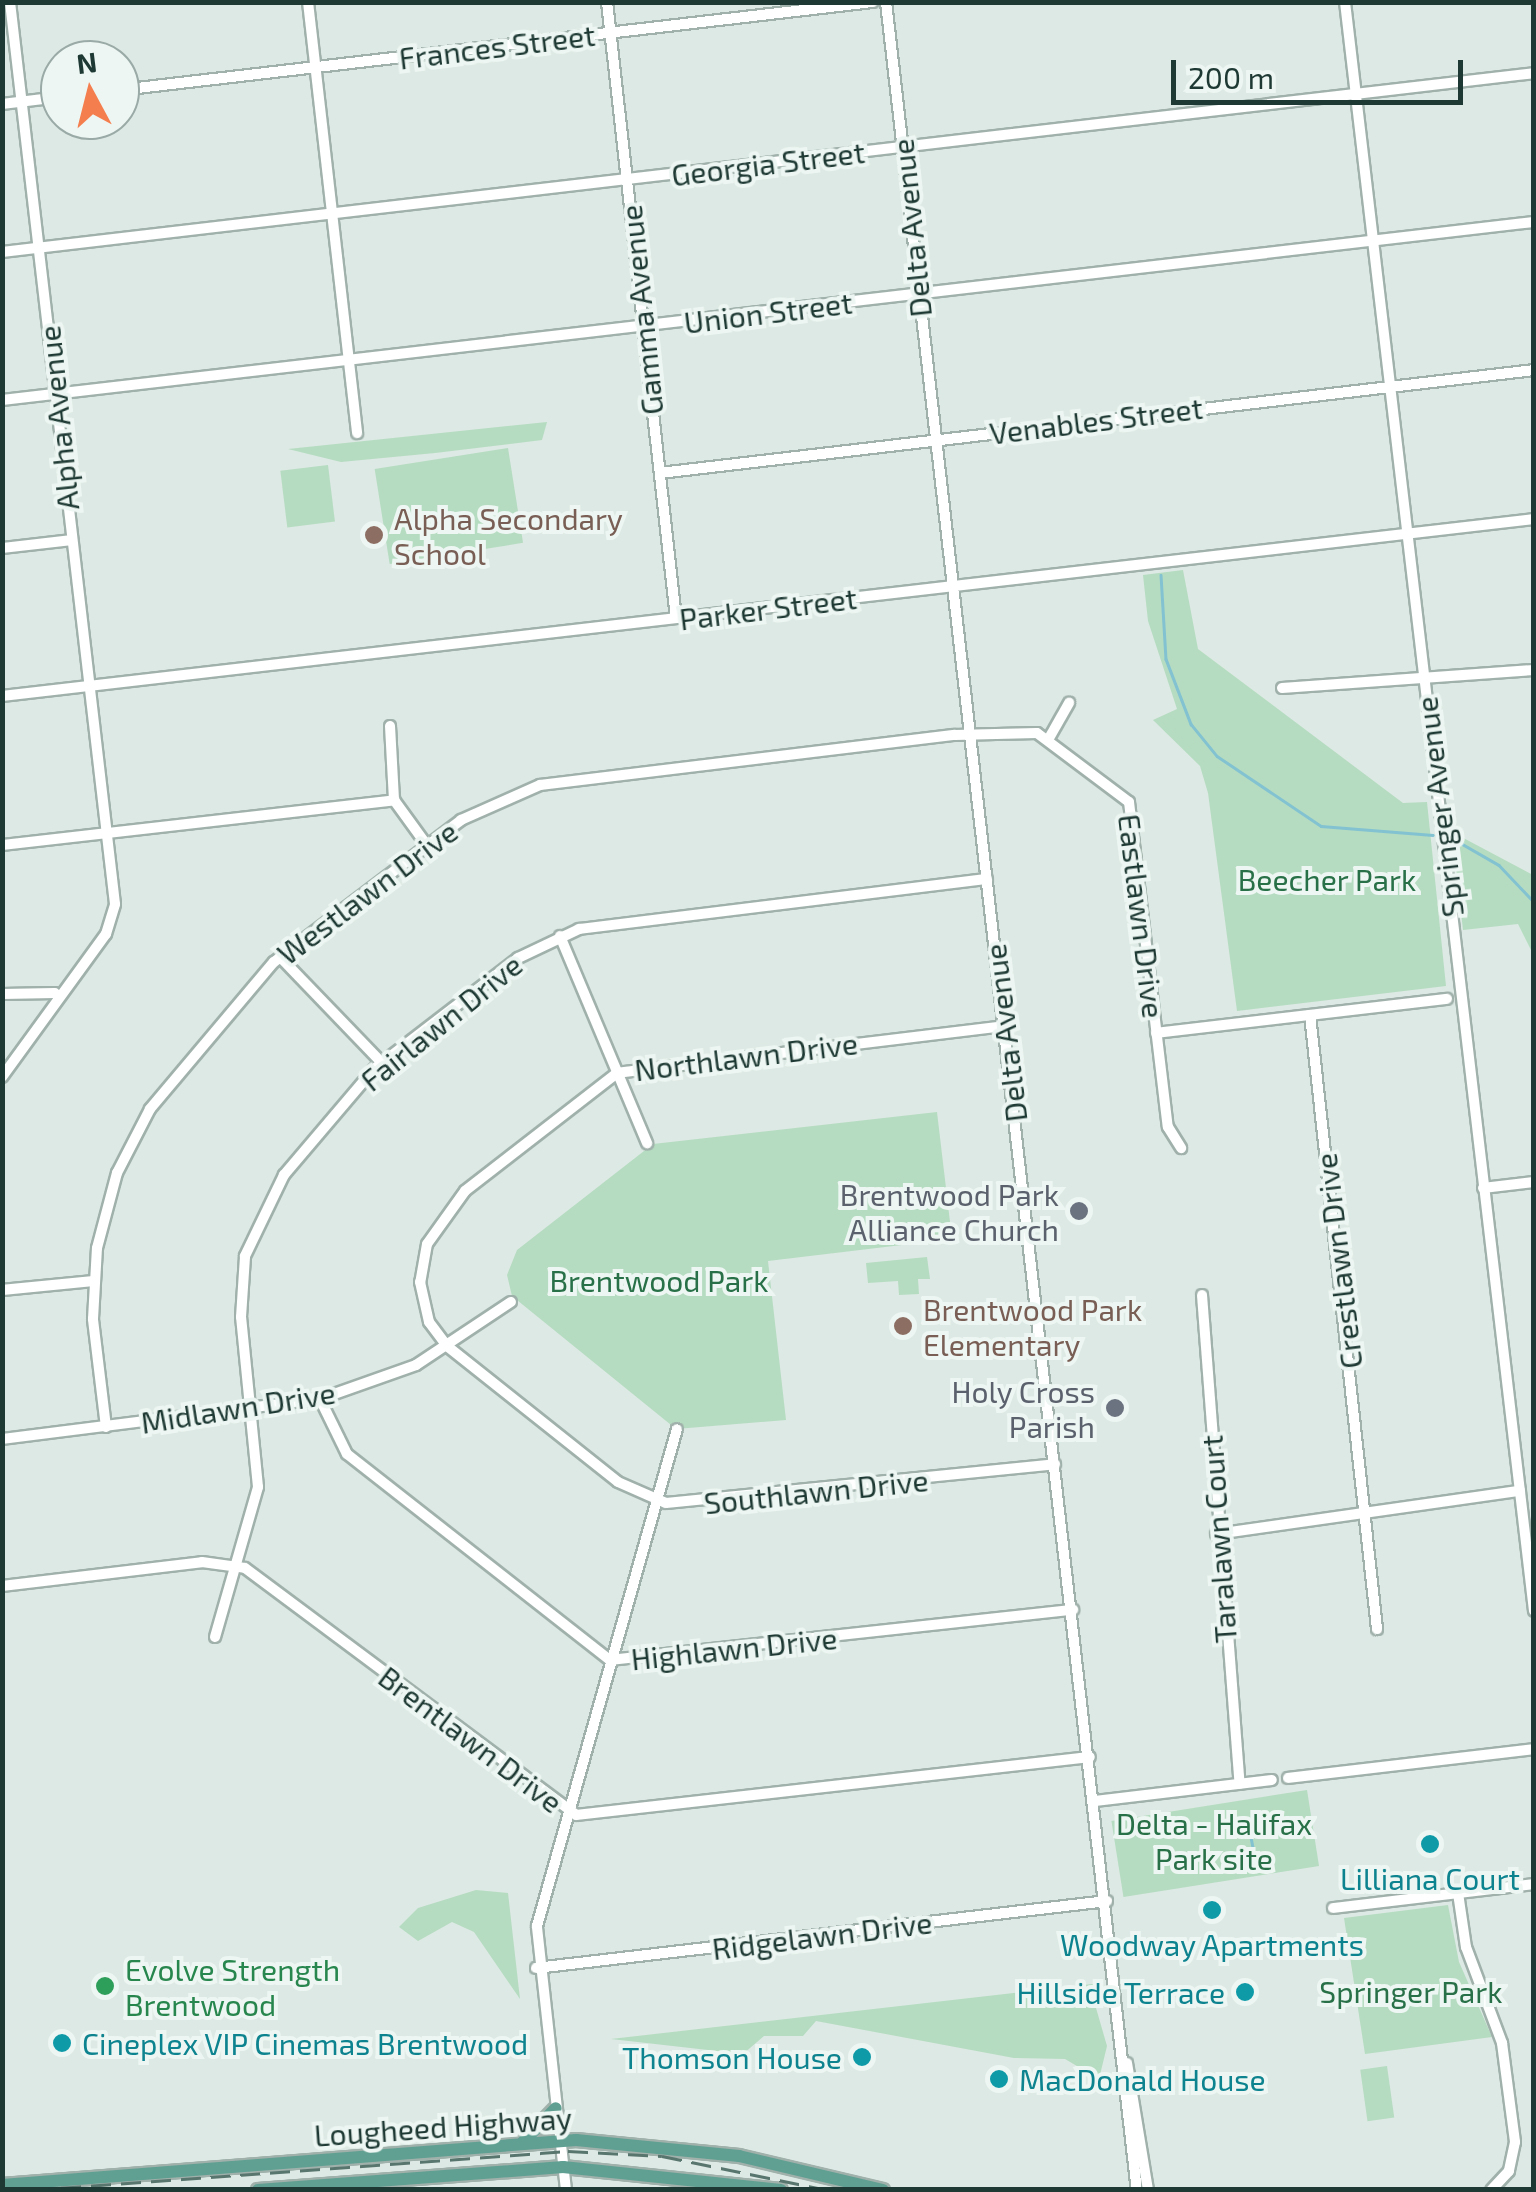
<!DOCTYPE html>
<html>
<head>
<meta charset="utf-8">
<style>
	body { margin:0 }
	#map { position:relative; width:1536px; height:2192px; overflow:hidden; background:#dde9e4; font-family:"Exo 2",sans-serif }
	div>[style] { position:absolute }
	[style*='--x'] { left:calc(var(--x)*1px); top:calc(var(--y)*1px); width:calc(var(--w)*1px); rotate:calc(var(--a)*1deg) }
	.green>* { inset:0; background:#b5dcc1; transform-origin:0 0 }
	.stream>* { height:2.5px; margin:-1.25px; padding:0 1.25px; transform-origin:1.25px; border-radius:1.25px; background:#82c2d1 }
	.roads { filter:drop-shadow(2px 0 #a0b1ab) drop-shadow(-2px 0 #a0b1ab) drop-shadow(0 2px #a0b1ab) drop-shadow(0 -2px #a0b1ab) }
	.minor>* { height:10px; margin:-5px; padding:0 5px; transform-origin:5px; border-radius:5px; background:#fff }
	.major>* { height:12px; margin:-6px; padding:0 6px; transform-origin:6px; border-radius:6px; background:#60a092 }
	.rail>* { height:2.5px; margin-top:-1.25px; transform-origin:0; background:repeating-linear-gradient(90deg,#58756e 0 20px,transparent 0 30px) }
	.dots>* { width:28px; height:28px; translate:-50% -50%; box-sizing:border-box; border:5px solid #edf6f2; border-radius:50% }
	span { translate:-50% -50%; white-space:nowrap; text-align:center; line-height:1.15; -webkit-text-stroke:8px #edf6f2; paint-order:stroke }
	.street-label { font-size:30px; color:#1e3933 }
	.education-label { font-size:30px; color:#785e54 }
	.left { translate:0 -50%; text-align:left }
	.park-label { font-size:30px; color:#287047 }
	.worship-label { font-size:30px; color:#5b616d }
	.right { translate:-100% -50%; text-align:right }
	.culture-label { font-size:30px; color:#0d838f }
	.leisure-label { font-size:30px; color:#27864d }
	.frame { position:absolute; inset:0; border:5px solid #1e3933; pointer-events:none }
	.north { position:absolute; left:40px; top:40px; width:100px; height:100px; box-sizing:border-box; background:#edf6f2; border:2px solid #9aaaa6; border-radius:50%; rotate:353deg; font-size:28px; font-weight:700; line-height:40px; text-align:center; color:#1e3933 }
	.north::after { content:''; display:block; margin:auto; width:35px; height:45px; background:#f57e4f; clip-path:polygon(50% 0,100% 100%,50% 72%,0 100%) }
	.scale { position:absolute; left:1171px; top:60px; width:292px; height:45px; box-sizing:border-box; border:5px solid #1e3933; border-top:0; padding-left:12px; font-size:30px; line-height:35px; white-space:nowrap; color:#1e3933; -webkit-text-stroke:8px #edf6f2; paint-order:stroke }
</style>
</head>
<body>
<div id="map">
	<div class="green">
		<div style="clip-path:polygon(547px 422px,542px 440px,435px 453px,341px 462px,288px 449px)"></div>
		<div style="left:508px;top:448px;width:96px;height:135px;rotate:81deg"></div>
		<div style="left:328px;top:465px;width:57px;height:48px;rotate:83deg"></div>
		<div style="clip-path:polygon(1183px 570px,1198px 649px,1403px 803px,1427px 802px,1446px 986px,1237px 1011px,1208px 793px,1200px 766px,1153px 720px,1177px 709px,1148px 621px,1143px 575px)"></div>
		<div style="clip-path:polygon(1452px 832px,1533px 875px,1533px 954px,1518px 924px,1463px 930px)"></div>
		<div style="clip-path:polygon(937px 1112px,952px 1239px,768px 1261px,786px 1420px,676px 1429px,512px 1296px,507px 1275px,517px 1250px,653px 1144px)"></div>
		<div style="clip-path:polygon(927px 1257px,930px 1279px,918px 1279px,919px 1294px,899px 1295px,898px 1281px,868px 1283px,866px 1263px)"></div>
		<div style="left:1307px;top:1790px;width:77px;height:198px;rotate:81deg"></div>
		<div style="clip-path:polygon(476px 1890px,508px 1893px,520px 1999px,474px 1932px,452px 1922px,418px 1941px,399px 1927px,418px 1908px)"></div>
		<div style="clip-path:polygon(1448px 1905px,1459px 1962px,1492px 2037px,1365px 2054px,1344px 1918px)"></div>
		<div style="clip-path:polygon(1101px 1983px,1094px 2001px,1107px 2046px,1099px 2079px,1065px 2059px,1014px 2058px,816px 2021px,803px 2036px,764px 2036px,743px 2054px,611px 2039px)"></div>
		<div style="left:1387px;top:2066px;width:52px;height:27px;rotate:82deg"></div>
	</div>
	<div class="stream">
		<div style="--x:1161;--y:575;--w:84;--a:86.6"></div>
		<div style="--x:1166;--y:659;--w:70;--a:69"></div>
		<div style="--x:1191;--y:724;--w:41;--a:50.9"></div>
		<div style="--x:1217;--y:756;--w:125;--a:33.9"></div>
		<div style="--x:1321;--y:826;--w:112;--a:4.6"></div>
		<div style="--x:1445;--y:834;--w:62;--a:29.9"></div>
		<div style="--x:1499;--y:865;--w:51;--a:46.6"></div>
		<div style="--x:1250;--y:1832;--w:16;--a:79"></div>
	</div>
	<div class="roads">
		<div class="minor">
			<div style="--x:308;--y:2;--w:434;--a:83.5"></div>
			<div style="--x:607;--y:2;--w:620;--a:83.61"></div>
			<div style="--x:886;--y:2;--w:2202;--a:83.46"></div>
			<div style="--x:1345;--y:2;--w:1620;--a:83.3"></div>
			<div style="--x:120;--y:90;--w:758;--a:-6.67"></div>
			<div style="--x:2;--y:104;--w:58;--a:-6.9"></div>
			<div style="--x:2;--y:252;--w:1542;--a:-6.66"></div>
			<div style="--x:2;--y:400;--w:1542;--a:-6.63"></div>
			<div style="--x:660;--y:473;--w:880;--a:-6.72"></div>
			<div style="--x:2;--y:548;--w:70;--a:-6.5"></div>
			<div style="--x:1282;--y:688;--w:253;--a:-4.1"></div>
			<div style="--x:2;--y:696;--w:1542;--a:-6.59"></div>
			<div style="--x:390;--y:726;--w:74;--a:86.9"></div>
			<div style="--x:394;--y:800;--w:54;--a:54"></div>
			<div style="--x:1048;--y:740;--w:43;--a:-60.4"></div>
			<div style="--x:2;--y:845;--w:395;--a:-6.5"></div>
			<div style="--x:560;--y:936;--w:225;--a:67.2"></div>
			<div style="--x:280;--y:957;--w:147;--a:46.1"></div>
			<div style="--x:2;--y:994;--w:53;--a:-1.1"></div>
			<div style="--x:1310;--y:1015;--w:618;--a:83.77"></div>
			<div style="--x:1005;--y:1026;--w:391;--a:173.1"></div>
			<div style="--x:617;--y:1073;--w:192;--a:142.2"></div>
			<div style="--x:465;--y:1191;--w:65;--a:125.6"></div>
			<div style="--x:427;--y:1244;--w:39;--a:100"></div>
			<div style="--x:420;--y:1282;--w:41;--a:77.3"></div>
			<div style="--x:429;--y:1322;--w:30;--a:53"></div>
			<div style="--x:447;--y:1346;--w:218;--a:38.5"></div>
			<div style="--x:618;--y:1482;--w:52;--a:23.6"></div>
			<div style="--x:666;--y:1503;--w:391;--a:-5.7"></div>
			<div style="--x:1156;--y:1033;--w:293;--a:-6.7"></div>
			<div style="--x:2;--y:1077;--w:177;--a:-54"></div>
			<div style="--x:106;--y:934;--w:31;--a:-73"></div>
			<div style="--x:115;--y:904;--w:908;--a:-96.64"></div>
			<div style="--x:1483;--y:1188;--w:51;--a:-6.7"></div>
			<div style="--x:2;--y:1290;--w:92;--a:-5.6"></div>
			<div style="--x:1202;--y:1295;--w:490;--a:85.6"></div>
			<div style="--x:320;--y:1399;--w:61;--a:63.9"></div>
			<div style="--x:347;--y:1454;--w:334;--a:38.1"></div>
			<div style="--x:610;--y:1660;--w:466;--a:-6.2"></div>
			<div style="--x:106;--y:1427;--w:109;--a:-96.9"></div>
			<div style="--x:93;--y:1319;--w:71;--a:-86.8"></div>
			<div style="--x:97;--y:1248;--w:78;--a:-75.1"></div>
			<div style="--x:117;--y:1173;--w:72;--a:-62.7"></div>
			<div style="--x:150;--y:1109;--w:192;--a:-49.9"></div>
			<div style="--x:274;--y:962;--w:235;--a:-37.2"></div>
			<div style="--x:461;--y:820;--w:86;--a:-23.9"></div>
			<div style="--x:540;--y:785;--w:418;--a:-6.9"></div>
			<div style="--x:955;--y:735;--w:82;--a:-1.4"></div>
			<div style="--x:1037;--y:733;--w:115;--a:36.9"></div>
			<div style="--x:1129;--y:802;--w:327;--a:83.2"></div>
			<div style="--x:1168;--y:1127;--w:25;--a:58"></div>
			<div style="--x:2;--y:1439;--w:321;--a:-7.2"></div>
			<div style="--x:320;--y:1399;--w:102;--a:-19.5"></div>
			<div style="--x:416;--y:1365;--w:114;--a:-33.6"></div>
			<div style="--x:1216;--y:1534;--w:307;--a:-8.1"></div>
			<div style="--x:2;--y:1586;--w:201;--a:-6.8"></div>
			<div style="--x:202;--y:1562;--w:43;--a:7.9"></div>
			<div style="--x:245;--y:1568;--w:413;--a:36.7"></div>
			<div style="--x:576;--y:1815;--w:517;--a:-6.44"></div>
			<div style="--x:215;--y:1637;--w:156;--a:-74"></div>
			<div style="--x:258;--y:1487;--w:171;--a:-95.7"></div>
			<div style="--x:241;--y:1317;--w:61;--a:-86.2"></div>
			<div style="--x:245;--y:1256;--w:90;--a:-64.3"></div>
			<div style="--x:284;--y:1175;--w:139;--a:-49.7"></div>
			<div style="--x:374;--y:1069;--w:182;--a:-37.6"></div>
			<div style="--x:518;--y:958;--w:68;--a:-25.4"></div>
			<div style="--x:579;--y:929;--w:411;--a:-7"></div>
			<div style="--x:1288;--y:1778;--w:248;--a:-6.7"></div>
			<div style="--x:1095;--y:1801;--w:178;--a:-6.8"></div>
			<div style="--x:1458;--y:1893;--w:55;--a:81.6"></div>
			<div style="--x:1466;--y:1947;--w:103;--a:69.4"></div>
			<div style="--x:1502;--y:2043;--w:100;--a:82.5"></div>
			<div style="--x:1515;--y:2142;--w:30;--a:102"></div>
			<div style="--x:1509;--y:2171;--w:26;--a:133"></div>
			<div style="--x:1333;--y:1908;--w:202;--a:-6.8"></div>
			<div style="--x:536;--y:1968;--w:575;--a:-6.69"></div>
			<div style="--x:1127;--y:2063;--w:129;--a:80.6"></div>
			<div style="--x:566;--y:2190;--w:266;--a:-96.3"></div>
			<div style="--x:537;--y:1926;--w:516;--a:-74.27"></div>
		</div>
		<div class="major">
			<div style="--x:523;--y:2142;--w:47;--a:-45.9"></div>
			<div style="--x:2;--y:2185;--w:576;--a:-4.48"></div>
			<div style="--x:576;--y:2140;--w:164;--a:5.6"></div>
			<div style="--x:739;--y:2156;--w:148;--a:13.3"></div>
			<div style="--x:258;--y:2190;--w:306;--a:-4.3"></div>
			<div style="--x:563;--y:2167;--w:219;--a:6"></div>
		</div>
	</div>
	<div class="rail">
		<div style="--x:31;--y:2190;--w:538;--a:-4.15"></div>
		<div style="--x:568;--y:2151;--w:94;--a:3"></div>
		<div style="--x:662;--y:2156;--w:169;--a:11.6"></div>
	</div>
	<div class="dots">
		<div style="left:374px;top:535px;background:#8d6e63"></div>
		<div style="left:1079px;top:1211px;background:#6b7280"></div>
		<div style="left:903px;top:1326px;background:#8d6e63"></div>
		<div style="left:1115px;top:1408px;background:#6b7280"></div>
		<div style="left:1430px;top:1844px;background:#0f9aa8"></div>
		<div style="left:1212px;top:1910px;background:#0f9aa8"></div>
		<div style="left:105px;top:1986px;background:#2e9e5b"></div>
		<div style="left:1245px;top:1992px;background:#0f9aa8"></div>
		<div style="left:62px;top:2043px;background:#0f9aa8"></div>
		<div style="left:862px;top:2057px;background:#0f9aa8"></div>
		<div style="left:999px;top:2079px;background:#0f9aa8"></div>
	</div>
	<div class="street-label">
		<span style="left:497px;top:46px;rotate:-7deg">Frances Street</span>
		<span style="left:768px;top:163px;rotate:-7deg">Georgia Street</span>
		<span style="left:911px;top:228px;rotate:-96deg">Delta Avenue</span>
		<span style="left:641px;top:310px;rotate:-96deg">Gamma Avenue</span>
		<span style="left:768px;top:312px;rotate:-7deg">Union Street</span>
		<span style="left:58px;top:418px;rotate:-96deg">Alpha Avenue</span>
		<span style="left:1096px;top:420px;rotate:-7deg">Venables Street</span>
		<span style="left:768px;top:608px;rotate:-7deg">Parker Street</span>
		<span style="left:1439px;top:807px;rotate:-97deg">Springer Avenue</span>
		<span style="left:367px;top:892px;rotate:-37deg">Westlawn Drive</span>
		<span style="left:1142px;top:916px;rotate:83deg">Eastlawn Drive</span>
		<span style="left:441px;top:1022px;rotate:-39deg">Fairlawn Drive</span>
		<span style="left:1005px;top:1033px;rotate:-97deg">Delta Avenue</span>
		<span style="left:746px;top:1056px;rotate:-7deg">Northlawn Drive</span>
		<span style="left:1338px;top:1261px;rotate:-97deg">Crestlawn Drive</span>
		<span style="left:238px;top:1407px;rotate:-9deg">Midlawn Drive</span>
		<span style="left:816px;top:1491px;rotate:-6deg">Southlawn Drive</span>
		<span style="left:1218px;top:1539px;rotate:-94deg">Taralawn Court</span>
		<span style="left:734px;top:1648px;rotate:-6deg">Highlawn Drive</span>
		<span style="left:471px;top:1739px;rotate:37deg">Brentlawn Drive</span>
		<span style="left:822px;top:1935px;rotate:-7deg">Ridgelawn Drive</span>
		<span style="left:443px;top:2126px;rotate:-4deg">Lougheed Highway</span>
	</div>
	<div class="education-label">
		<span class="left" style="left:394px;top:535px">Alpha Secondary<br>School</span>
		<span class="left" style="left:923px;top:1326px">Brentwood Park<br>Elementary</span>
	</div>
	<div class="park-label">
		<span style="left:1327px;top:879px">Beecher Park</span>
		<span style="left:659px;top:1280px">Brentwood Park</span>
		<span style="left:1214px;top:1840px">Delta - Halifax<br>Park site</span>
		<span style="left:1411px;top:1991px">Springer Park</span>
	</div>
	<div class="worship-label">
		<span class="right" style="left:1059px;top:1211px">Brentwood Park<br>Alliance Church</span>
		<span class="right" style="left:1095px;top:1408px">Holy Cross<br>Parish</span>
	</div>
	<div class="culture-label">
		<span style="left:1430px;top:1878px">Lilliana Court</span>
		<span style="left:1212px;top:1944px">Woodway Apartments</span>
		<span class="right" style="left:1225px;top:1992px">Hillside Terrace</span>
		<span class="left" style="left:82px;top:2043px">Cineplex VIP Cinemas Brentwood</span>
		<span class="right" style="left:842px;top:2057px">Thomson House</span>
		<span class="left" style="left:1019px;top:2079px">MacDonald House</span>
	</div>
	<div class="leisure-label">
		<span class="left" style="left:125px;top:1986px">Evolve Strength<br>Brentwood</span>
	</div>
	<div class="frame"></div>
	<div class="north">N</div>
	<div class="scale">200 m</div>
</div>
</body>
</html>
